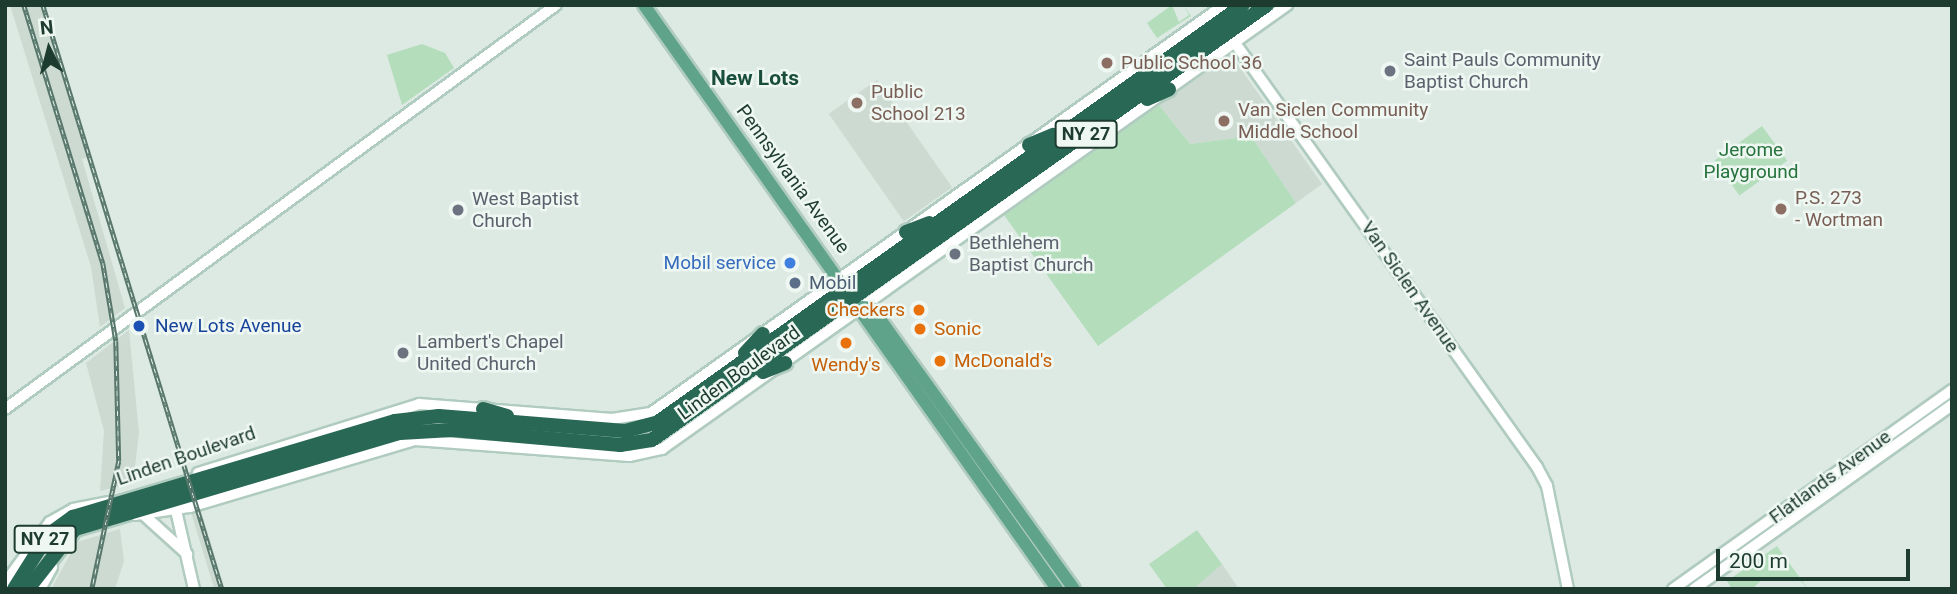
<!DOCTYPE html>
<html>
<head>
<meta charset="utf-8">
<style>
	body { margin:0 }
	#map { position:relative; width:1957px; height:594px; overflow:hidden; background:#ddeae3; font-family:Roboto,sans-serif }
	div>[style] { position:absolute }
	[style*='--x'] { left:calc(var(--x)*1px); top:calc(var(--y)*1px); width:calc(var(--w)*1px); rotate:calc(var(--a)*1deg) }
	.built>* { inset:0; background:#ccdad2; transform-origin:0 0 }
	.green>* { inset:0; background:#b4ddbc; transform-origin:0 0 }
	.roads { filter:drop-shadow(2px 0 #b0cbbf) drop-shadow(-2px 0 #b0cbbf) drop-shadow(0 2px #b0cbbf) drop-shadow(0 -2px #b0cbbf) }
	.secondary>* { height:10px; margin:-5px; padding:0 5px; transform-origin:5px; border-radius:5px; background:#fff }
	.primary>* { height:12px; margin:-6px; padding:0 6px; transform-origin:6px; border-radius:6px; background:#5fa38b }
	.highway>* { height:14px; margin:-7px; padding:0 7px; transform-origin:7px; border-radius:7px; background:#296855 }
	.rail>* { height:4.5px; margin-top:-2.25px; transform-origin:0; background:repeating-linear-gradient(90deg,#eef7f2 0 5px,#58776c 0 10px); box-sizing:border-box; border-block:2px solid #58776c }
	.dots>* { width:19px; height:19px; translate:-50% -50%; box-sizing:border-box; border:4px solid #eef7f2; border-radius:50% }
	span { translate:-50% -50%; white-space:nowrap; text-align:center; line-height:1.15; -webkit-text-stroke:5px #eef7f2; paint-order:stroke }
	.shield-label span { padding:2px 5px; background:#eef7f2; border:2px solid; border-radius:5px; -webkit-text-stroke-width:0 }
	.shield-label { font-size:18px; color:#1e3b30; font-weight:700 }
	.worship-label { font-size:19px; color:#5b616d }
	.left { translate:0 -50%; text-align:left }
	.education-label { font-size:19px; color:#785e54 }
	.park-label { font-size:19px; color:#26733d }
	.street-label { font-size:19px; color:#1e3b30 }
	.shop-label { font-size:19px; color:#366cbe }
	.right { translate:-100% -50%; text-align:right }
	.service-label { font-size:19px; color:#4e5e75 }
	.food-label { font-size:19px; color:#c56008 }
	.transit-label { font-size:19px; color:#164399 }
	.neighbourhood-label { font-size:21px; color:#194d3c; font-weight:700 }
	.frame { position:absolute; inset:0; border:7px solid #1e3b30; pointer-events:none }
	.north { position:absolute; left:14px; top:14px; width:70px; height:70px; -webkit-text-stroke:5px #eef7f2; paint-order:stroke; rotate:354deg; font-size:19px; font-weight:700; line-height:28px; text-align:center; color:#1e3b30 }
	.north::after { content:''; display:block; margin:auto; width:24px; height:32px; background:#1e3b30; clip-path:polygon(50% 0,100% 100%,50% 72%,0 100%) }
	.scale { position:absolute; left:1716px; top:549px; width:194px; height:32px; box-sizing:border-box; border:4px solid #1e3b30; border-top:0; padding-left:9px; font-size:21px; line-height:24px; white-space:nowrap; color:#1e3b30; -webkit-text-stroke:5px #eef7f2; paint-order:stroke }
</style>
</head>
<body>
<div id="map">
	<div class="built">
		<div style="clip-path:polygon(10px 5px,41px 5px,90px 156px,82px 159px,125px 308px,100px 327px,91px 267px)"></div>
		<div style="clip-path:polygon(1231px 55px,1322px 184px,1296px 203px,1251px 136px,1190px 144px,1159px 105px)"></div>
		<div style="left:877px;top:80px;width:131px;height:59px;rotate:55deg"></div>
		<div style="clip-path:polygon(129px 330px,139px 433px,133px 483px,100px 491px,104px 431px,86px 363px)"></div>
		<div style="left:201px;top:511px;width:82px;height:10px;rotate:73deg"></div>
		<div style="clip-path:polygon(120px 529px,124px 561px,115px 589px,51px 589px,77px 542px)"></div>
		<div style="clip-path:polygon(1222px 564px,1239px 589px,1193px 589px,1191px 586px)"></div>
	</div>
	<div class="green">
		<div style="clip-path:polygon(1172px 5px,1179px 22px,1189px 15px,1183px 5px,1191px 16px,1157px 38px,1147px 23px)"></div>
		<div style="clip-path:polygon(422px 44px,445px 53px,454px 68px,402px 105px,387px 55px)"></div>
		<div style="clip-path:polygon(1159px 105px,1190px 144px,1251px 136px,1296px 203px,1098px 346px,1004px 215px)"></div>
		<div style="left:1762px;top:126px;width:43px;height:59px;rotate:54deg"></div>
		<div style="clip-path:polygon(1197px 530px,1222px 564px,1193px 589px,1167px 589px,1149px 564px)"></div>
		<div style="clip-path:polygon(1777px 546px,1808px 589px,1798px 578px,1763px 579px,1752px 589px,1732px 589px,1727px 581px)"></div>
	</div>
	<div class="roads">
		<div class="secondary">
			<div style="--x:1230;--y:36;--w:529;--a:54.54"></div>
			<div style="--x:1537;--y:467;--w:21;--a:62"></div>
			<div style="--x:1547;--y:486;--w:105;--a:78.5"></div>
			<div style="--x:5;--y:409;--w:683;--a:-36.25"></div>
			<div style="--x:198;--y:473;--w:232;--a:-17.3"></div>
			<div style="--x:419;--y:404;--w:194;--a:4.4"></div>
			<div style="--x:612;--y:419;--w:39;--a:-9"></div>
			<div style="--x:651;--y:413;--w:703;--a:-35.45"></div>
			<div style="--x:175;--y:506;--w:85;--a:77.1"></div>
			<div style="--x:135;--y:515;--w:56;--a:-8.3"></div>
			<div style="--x:190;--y:507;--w:235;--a:-16.6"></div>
			<div style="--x:415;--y:440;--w:215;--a:4.3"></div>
			<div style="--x:629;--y:456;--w:34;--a:-12"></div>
			<div style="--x:662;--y:449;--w:767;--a:-35.39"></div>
			<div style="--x:145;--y:516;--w:57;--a:42.1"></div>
			<div style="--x:5;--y:583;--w:76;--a:-53.6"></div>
			<div style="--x:50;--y:522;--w:26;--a:-29"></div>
			<div style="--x:73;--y:509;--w:38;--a:-11"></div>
			<div style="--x:40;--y:589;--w:25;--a:-61"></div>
			<div style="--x:1673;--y:589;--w:343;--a:-35.5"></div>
			<div style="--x:1694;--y:589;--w:317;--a:-35.5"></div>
		</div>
		<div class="primary">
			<div style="--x:644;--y:5;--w:715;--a:54.73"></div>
			<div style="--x:863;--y:307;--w:9;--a:6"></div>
			<div style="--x:872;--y:308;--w:346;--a:54.3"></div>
		</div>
		<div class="highway">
			<div style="--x:1147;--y:99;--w:24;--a:-24"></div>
			<div style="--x:1029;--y:145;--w:26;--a:-23"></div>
			<div style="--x:906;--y:232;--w:25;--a:-21"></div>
			<div style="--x:745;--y:353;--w:26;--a:-47"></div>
			<div style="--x:763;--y:372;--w:24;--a:-22"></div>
			<div style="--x:483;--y:409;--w:25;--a:16"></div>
			<div style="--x:14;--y:589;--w:64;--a:-57.8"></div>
			<div style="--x:48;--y:535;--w:31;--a:-36"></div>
			<div style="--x:73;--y:517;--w:336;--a:-16.6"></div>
			<div style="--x:395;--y:421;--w:44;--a:-6.5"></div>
			<div style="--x:439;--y:416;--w:187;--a:4.6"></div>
			<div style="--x:625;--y:431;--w:34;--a:-15"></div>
			<div style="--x:658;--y:422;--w:718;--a:-35.48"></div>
			<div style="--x:28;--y:589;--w:76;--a:-51.9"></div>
			<div style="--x:75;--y:529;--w:339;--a:-16.5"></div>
			<div style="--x:400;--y:433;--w:52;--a:-3.3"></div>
			<div style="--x:452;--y:430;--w:169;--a:5.1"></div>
			<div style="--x:620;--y:445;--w:32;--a:-9"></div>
			<div style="--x:652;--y:440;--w:753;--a:-35.27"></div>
		</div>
	</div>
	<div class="rail">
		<div style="--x:24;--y:5;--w:270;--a:73"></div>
		<div style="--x:103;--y:263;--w:79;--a:80.5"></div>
		<div style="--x:116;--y:341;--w:120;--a:88.6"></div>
		<div style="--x:119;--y:461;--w:131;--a:101.9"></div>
		<div style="--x:43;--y:5;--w:611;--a:72.96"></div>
	</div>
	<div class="dots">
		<div style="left:1107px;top:63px;background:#8d6e63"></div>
		<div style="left:1390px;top:71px;background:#6b7280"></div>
		<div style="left:857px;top:103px;background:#8d6e63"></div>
		<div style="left:1224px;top:121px;background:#8d6e63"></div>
		<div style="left:1781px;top:209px;background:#8d6e63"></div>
		<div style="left:458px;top:210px;background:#6b7280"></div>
		<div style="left:955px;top:254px;background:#6b7280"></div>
		<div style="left:790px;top:263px;background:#3f7fe0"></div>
		<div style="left:795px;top:283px;background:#5c6f8a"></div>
		<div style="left:919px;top:310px;background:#e8710a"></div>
		<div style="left:139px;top:326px;background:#1a4fb4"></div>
		<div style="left:920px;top:329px;background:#e8710a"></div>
		<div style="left:846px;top:343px;background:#e8710a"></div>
		<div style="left:403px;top:353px;background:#6b7280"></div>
		<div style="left:940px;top:361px;background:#e8710a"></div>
	</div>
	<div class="shield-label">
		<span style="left:1086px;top:134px">NY 27</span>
		<span style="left:45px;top:539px">NY 27</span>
	</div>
	<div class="worship-label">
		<span class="left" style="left:1404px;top:71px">Saint Pauls Community<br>Baptist Church</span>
		<span class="left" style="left:472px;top:210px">West Baptist<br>Church</span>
		<span class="left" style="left:969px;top:254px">Bethlehem<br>Baptist Church</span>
		<span class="left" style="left:417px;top:353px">Lambert's Chapel<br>United Church</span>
	</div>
	<div class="education-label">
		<span class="left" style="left:1121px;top:63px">Public School 36</span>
		<span class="left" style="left:871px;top:103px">Public<br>School 213</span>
		<span class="left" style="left:1238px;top:121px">Van Siclen Community<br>Middle School</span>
		<span class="left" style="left:1795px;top:209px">P.S. 273<br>- Wortman</span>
	</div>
	<div class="park-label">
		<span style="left:1751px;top:161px">Jerome<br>Playground</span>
	</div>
	<div class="street-label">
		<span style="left:793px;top:179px;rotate:54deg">Pennsylvania Avenue</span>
		<span style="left:1410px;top:287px;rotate:55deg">Van Siclen Avenue</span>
		<span style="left:739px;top:373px;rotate:-36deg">Linden Boulevard</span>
		<span style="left:186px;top:456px;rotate:-19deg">Linden Boulevard</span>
		<span style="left:1830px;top:477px;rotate:-36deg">Flatlands Avenue</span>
	</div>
	<div class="shop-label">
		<span class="right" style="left:776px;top:263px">Mobil service</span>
	</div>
	<div class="service-label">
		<span class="left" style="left:809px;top:283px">Mobil</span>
	</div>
	<div class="food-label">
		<span class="right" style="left:905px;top:310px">Checkers</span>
		<span class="left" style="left:934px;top:329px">Sonic</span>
		<span class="left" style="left:954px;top:361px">McDonald's</span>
		<span style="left:846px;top:365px">Wendy's</span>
	</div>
	<div class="transit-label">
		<span class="left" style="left:155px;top:326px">New Lots Avenue</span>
	</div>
	<div class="neighbourhood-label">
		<span style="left:755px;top:78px">New Lots</span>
	</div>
	<div class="frame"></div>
	<div class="north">N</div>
	<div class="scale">200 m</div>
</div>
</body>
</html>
